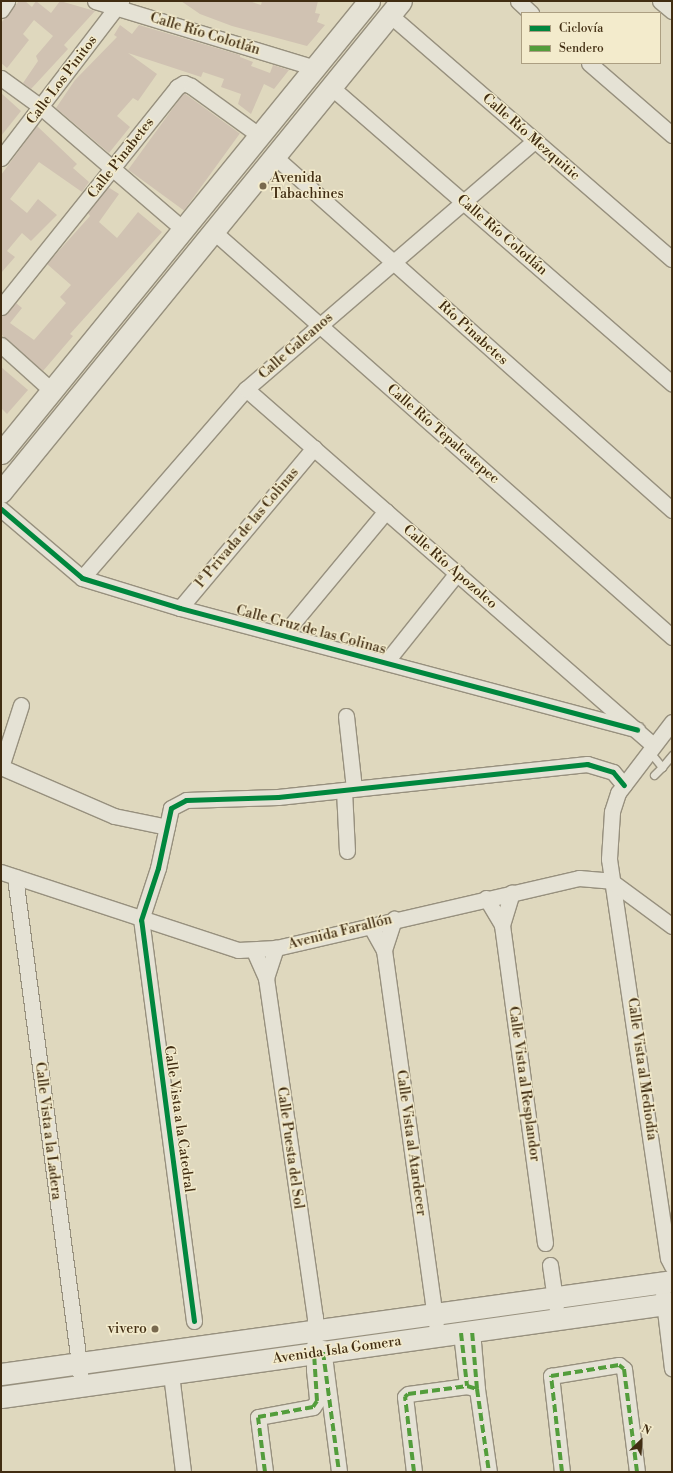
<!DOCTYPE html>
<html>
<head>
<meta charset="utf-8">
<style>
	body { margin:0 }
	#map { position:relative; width:673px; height:1473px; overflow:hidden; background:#dfd8be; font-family:"Libre Bodoni",serif }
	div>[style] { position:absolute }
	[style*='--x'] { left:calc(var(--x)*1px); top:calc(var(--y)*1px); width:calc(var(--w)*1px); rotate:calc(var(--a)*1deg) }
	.building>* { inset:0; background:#d0c2b2; transform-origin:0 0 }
	.roads { filter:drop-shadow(1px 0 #97907e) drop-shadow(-1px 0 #97907e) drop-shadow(0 1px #97907e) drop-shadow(0 -1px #97907e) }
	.lane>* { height:7px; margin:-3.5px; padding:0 3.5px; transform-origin:3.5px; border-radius:3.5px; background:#e5e2d5 }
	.street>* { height:15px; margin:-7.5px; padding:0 7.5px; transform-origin:7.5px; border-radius:7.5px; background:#e5e2d5 }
	.secondary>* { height:21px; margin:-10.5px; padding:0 10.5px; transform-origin:10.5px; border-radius:10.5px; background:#e5e2d5 }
	.quiet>* { height:4px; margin-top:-2px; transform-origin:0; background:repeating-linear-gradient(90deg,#539d3c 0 8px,transparent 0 12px) }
	.cycleway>* { height:5px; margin:-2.5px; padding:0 2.5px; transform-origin:2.5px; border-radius:2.5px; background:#00873e }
	.dots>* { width:11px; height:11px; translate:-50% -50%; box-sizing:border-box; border:2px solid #f3ebcc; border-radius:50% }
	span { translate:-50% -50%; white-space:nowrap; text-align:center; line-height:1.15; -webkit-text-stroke:3px #f3ebcc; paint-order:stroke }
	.street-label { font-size:14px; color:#412d12 }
	.poi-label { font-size:14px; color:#412d12 }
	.left { translate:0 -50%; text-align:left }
	.right { translate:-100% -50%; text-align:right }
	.frame { position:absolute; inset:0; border:2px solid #412d12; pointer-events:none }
	.legend { position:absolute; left:521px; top:12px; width:140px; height:52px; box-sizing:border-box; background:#f3ebcc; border:1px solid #ac9f82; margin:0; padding:5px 7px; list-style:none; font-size:12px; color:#412d12 }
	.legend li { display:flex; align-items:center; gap:8px; height:20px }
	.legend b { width:20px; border:1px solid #ac9f82 }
	.north { position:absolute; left:621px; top:1421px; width:40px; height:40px; -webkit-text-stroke:3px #f3ebcc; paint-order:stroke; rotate:25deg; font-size:11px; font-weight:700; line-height:16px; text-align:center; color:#412d12 }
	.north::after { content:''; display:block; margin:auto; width:14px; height:18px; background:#412d12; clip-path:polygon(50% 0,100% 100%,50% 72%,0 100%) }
</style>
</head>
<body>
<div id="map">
	<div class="building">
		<div style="clip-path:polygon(19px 1px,25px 1px,32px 7px,36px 1px,51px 13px,60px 1px,95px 11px,64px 45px,68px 49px,31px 89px,23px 83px,38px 61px,36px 56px,53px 36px,34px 20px,23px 34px,29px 40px,7px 68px,1px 63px,1px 23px)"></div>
		<div style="clip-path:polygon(181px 1px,249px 1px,261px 5px,262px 1px,318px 1px,315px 13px,320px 14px,317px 22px,325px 25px,307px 46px,232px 26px,200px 14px)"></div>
		<div style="clip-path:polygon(120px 25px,132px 34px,139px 25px,240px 55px,240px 57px,253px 62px,251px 66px,270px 73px,273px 65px,289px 70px,274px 89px,264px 84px,251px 114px,238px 104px,241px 94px,221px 87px,224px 79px,203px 72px,201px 77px,128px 53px,157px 74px,138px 101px,133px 98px,117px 116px,130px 127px,109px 153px,56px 108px,75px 80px,117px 37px,114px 35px)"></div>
		<div style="clip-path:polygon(1px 93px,21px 111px,1px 136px)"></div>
		<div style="left:184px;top:93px;width:69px;height:95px;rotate:36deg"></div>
		<div style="clip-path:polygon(37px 126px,77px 164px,73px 168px,89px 182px,82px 192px,39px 162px,10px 199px,27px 213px,38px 199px,57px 215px,31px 241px,22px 233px,7px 251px,15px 257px,1px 273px,1px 175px)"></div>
		<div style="clip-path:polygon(108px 187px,119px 194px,99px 222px,117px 238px,138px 212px,162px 232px,70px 334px,73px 336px,43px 371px,1px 334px,1px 316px,16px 303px,22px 308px,10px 323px,34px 340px,66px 303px,60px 297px,71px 285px,47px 264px,90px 216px,88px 213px)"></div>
		<div style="clip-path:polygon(1px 367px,28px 390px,7px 414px,1px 408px)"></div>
	</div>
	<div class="roads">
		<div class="lane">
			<div style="--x:649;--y:751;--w:21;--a:51"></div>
			<div style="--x:662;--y:767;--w:16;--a:-50"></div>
			<div style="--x:654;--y:775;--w:11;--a:-45"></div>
		</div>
		<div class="street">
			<div style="--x:95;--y:1;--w:230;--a:16.9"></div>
			<div style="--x:518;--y:1;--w:18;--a:43"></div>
			<div style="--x:660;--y:1;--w:16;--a:40"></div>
			<div style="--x:1;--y:10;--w:11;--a:-56"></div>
			<div style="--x:390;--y:15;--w:373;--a:40.9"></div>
			<div style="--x:589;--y:63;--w:110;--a:40.9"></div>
			<div style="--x:1;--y:78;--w:49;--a:35.9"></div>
			<div style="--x:41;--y:107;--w:189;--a:40.7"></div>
			<div style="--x:331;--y:87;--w:452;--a:41"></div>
			<div style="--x:274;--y:156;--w:533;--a:41.65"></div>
			<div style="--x:1;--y:158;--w:198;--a:-52.6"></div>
			<div style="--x:213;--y:231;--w:613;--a:41.49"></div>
			<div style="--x:1;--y:307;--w:282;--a:-51.3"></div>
			<div style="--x:177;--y:87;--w:8;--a:-30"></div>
			<div style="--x:184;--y:83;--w:8;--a:23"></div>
			<div style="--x:191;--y:86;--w:85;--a:35.9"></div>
			<div style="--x:1;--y:345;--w:69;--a:42"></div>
			<div style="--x:246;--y:389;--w:541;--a:41.18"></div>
			<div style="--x:1;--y:509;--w:106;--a:40.4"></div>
			<div style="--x:82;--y:578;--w:102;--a:17"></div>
			<div style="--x:180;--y:608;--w:473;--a:14.9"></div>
			<div style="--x:82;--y:578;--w:250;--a:-49.1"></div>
			<div style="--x:246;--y:389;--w:381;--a:-40.7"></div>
			<div style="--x:180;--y:608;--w:209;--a:-50.1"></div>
			<div style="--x:283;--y:635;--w:161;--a:-50.3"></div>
			<div style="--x:386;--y:662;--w:114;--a:-51.4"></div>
			<div style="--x:346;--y:716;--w:73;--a:83.7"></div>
			<div style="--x:672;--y:722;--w:89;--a:127.3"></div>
			<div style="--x:618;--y:793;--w:20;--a:108"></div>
			<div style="--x:612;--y:812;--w:47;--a:93.7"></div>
			<div style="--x:609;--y:859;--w:403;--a:81.6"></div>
			<div style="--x:668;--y:1258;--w:9;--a:63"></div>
			<div style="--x:1;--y:767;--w:123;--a:23.4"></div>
			<div style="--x:114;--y:816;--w:54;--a:11.7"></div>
			<div style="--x:1;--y:767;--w:65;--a:-72.1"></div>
			<div style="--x:344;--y:790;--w:61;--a:87.2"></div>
			<div style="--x:1;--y:872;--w:250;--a:18.2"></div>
			<div style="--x:238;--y:950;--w:38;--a:-3"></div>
			<div style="--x:276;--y:948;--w:311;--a:-13"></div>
			<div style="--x:579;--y:878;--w:32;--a:5"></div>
			<div style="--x:611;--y:881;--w:76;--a:36.4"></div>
			<div style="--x:15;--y:877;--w:513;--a:82.5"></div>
			<div style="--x:486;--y:898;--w:31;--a:59"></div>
			<div style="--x:502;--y:925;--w:321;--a:82.3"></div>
			<div style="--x:370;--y:925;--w:29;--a:61"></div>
			<div style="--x:384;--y:950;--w:377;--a:82.1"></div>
			<div style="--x:502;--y:925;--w:34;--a:-73"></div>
			<div style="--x:384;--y:950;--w:33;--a:-72"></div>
			<div style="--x:254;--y:951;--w:30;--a:66"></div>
			<div style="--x:266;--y:978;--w:343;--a:81.8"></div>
			<div style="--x:315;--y:1317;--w:53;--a:91.1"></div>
			<div style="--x:314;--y:1370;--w:31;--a:84"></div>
			<div style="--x:317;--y:1401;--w:7;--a:124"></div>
			<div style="--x:313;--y:1407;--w:56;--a:169.7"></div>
			<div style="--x:258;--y:1417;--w:55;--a:82.7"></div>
			<div style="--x:266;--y:978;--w:32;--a:-72"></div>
			<div style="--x:550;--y:1265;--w:41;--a:81.7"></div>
			<div style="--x:663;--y:1294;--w:75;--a:83.1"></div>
			<div style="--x:194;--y:1321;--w:404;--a:-97.5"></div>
			<div style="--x:141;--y:920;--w:55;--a:-71.9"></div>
			<div style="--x:158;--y:868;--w:61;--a:-77.8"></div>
			<div style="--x:171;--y:808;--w:17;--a:-28"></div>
			<div style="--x:186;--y:800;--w:92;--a:-1.9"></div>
			<div style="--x:278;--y:797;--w:311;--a:-6.1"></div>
			<div style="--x:587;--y:764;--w:27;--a:17"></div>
			<div style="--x:613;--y:772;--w:17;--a:50"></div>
			<div style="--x:461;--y:1333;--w:53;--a:83.5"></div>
			<div style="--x:323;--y:1348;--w:125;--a:82.6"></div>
			<div style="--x:171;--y:1374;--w:99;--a:83"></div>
			<div style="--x:477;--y:1389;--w:84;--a:81.8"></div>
			<div style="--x:414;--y:1472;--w:76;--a:-96.8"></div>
			<div style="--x:405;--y:1397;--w:4;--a:-45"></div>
			<div style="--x:408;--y:1394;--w:60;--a:-7.7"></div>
			<div style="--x:467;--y:1386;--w:10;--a:17"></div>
			<div style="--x:477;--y:1389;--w:58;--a:-94.9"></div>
			<div style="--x:562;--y:1472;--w:97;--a:-96.5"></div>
			<div style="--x:551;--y:1376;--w:69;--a:-9.2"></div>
			<div style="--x:619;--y:1365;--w:6;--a:39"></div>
			<div style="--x:624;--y:1369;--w:104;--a:82.8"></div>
		</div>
		<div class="secondary">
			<div style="--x:1;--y:453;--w:583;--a:-50.85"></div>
			<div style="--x:1;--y:492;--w:633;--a:-50.83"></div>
			<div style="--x:1;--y:1374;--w:677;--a:-7.89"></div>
			<div style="--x:1;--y:1397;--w:678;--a:-7.97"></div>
		</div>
	</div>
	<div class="quiet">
		<div style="--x:461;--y:1333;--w:53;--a:83.5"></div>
		<div style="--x:323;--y:1352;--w:121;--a:82.4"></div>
		<div style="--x:477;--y:1389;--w:84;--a:81.8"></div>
		<div style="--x:265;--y:1472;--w:55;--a:-97.3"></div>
		<div style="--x:258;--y:1417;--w:56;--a:-10.3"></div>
		<div style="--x:313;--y:1407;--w:7;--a:-56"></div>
		<div style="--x:317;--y:1401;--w:48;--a:-93.6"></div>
		<div style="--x:414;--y:1472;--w:76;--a:-96.8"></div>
		<div style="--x:405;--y:1397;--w:4;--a:-45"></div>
		<div style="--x:408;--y:1394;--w:60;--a:-7.7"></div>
		<div style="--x:467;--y:1386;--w:10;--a:17"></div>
		<div style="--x:477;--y:1389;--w:58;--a:-94.9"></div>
		<div style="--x:562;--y:1472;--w:97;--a:-96.5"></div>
		<div style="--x:551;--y:1376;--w:69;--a:-9.2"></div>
		<div style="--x:619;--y:1365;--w:6;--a:39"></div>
		<div style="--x:624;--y:1369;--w:104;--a:82.8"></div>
	</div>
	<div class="cycleway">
		<div style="--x:1;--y:509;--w:106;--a:40.4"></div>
		<div style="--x:82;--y:578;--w:102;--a:17"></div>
		<div style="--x:180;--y:608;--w:473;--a:14.9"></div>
		<div style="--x:194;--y:1321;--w:404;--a:-97.5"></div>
		<div style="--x:141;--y:920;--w:55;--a:-71.9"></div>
		<div style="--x:158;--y:868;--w:61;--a:-77.8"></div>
		<div style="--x:171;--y:808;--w:17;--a:-28"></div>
		<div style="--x:186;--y:800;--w:92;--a:-1.9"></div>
		<div style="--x:278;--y:797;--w:311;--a:-6.1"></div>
		<div style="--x:587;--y:764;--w:27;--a:17"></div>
		<div style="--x:613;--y:772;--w:17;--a:50"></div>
	</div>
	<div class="dots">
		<div style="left:263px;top:186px;background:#78694e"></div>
		<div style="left:155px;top:1329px;background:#78694e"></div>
	</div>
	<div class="street-label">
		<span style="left:205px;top:34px;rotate:17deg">Calle Río Colotlán</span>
		<span style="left:62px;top:80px;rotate:-53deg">Calle Los Pinitos</span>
		<span style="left:531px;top:137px;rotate:41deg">Calle Río Mezquitic</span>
		<span style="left:121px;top:158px;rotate:-52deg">Calle Pinabetes</span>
		<span style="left:502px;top:235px;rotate:41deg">Calle Río Colotlán</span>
		<span style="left:473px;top:333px;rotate:42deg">Río Pinabetes</span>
		<span style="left:296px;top:346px;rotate:-41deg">Calle Galeanos</span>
		<span style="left:443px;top:434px;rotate:41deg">Calle Río Tepalcatepec</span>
		<span style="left:247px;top:528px;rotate:-50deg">1ª Privada de las Colinas</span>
		<span style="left:450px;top:567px;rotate:41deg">Calle Río Apozolco</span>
		<span style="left:311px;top:630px;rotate:15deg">Calle Cruz de las Colinas</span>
		<span style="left:340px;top:932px;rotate:-14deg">Avenida Farallón</span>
		<span style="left:642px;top:1069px;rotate:82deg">Calle Vista al Mediodía</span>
		<span style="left:524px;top:1084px;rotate:82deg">Calle Vista al Resplandor</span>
		<span style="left:179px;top:1119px;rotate:82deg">Calle Vista a la Catedral</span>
		<span style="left:48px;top:1131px;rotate:83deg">Calle Vista a la Ladera</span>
		<span style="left:411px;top:1143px;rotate:82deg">Calle Vista al Atardecer</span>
		<span style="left:290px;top:1148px;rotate:82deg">Calle Puesta del Sol</span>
		<span style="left:337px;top:1350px;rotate:-8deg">Avenida Isla Gomera</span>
	</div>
	<div class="poi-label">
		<span class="left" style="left:271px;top:186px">Avenida<br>Tabachines</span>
		<span class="right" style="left:147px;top:1329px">vivero</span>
	</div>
	<div class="frame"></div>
	<ul class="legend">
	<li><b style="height:5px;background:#00873e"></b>Ciclovía</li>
	<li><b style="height:5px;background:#539d3c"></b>Sendero</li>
	</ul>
	<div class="north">N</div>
</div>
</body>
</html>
